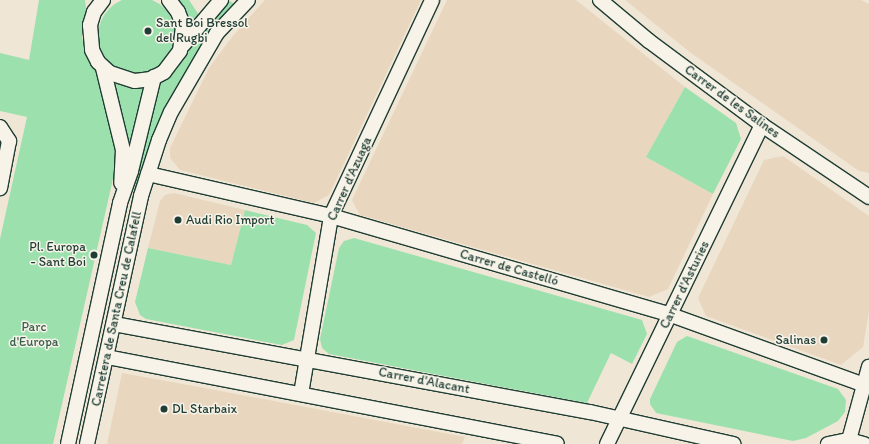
<!DOCTYPE html>
<html>
<head>
<meta charset="utf-8">
<style>
	body { margin:0 }
	#map { position:relative; width:869px; height:444px; overflow:hidden; background:#f0e6d5; font-family:Itim,sans-serif }
	div>[style] { position:absolute }
	[style*='--x'] { left:calc(var(--x)*1px); top:calc(var(--y)*1px); width:calc(var(--w)*1px); rotate:calc(var(--a)*1deg) }
	.built>* { inset:0; background:#e8d7be }
	.green>* { inset:0; background:#9ce1ad }
	.round { border-radius:50% }
	.roads { filter:drop-shadow(1px 0 #1f3d34) drop-shadow(-1px 0 #1f3d34) drop-shadow(0 1px #1f3d34) drop-shadow(0 -1px #1f3d34) }
	.minor>* { height:14px; margin:-7px; padding:0 7px; transform-origin:7px; border-radius:7px; background:#f7f3e8 }
	.dots>* { width:11px; height:11px; translate:-50% -50%; box-sizing:border-box; border:2px solid #f7f3e8; border-radius:50% }
	span { translate:-50% -50%; white-space:nowrap; text-align:center; line-height:1.15; -webkit-text-stroke:3px #f7f3e8; paint-order:stroke }
	.poi-label { font-size:13px; color:#1f3d34 }
	.left { translate:0 -50%; text-align:left }
	.right { translate:-100% -50%; text-align:right }
	.street-label { font-size:13px; color:#1f3d34 }
	.park-label { font-size:13px; color:#385e4c }
</style>
</head>
<body>
<div id="map">
	<div class="built">
		<div style="clip-path:polygon(265px 0,421px 0,329px 195px,314px 203px,180px 170px,170px 158px,170px 148px,209px 68px,232px 37px)"></div>
		<div style="clip-path:polygon(447px 0,576px 0,685px 87px,646px 157px,713px 194px,668px 289px,649px 297px,360px 215px,352px 200px)"></div>
		<div style="clip-path:polygon(625px 0,861px 0,869px 4px,869px 173px,859px 171px,691px 53px)"></div>
		<div style="clip-path:polygon(783px 156px,869px 216px,869px 311px,863px 347px,841px 365px,706px 316px,698px 298px,764px 160px)"></div>
		<div style="clip-path:polygon(174px 193px,245px 210px,231px 265px,148px 248px,160px 201px,165px 195px)"></div>
		<div style="clip-path:polygon(122px 373px,199px 387px,465px 437px,462px 444px,107px 444px)"></div>
	</div>
	<div class="green">
		<div class="round" style="left:98px;top:-3px;width:78px;height:78px"></div>
		<div style="clip-path:polygon(39px 0,85px 0,87px 16px,82px 36px,84px 49px,100px 75px,117px 161px,53px 444px,0 444px,0 239px,27px 117px,0 111px,0 53px,29px 60px)"></div>
		<div style="clip-path:polygon(176px 0,189px 0,199px 15px,189px 25px)"></div>
		<div style="clip-path:polygon(229px 0,234px 4px,217px 23px,213px 17px)"></div>
		<div style="clip-path:polygon(205px 24px,210px 32px,171px 96px,158px 126px,135px 205px,131px 203px,157px 87px,177px 69px,188px 45px)"></div>
		<div style="clip-path:polygon(117px 83px,145px 88px,130px 151px,114px 85px)"></div>
		<div style="clip-path:polygon(685px 87px,736px 123px,741px 139px,713px 194px,646px 157px)"></div>
		<div style="clip-path:polygon(245px 210px,307px 225px,316px 233px,294px 340px,282px 345px,146px 319px,140px 315px,135px 302px,148px 248px,231px 265px)"></div>
		<div style="clip-path:polygon(354px 238px,642px 320px,647px 334px,632px 364px,611px 353px,587px 403px,329px 354px,322px 348px,320px 339px,339px 248px,344px 241px)"></div>
		<div style="clip-path:polygon(687px 336px,838px 389px,846px 400px,845px 412px,838px 421px,806px 438px,793px 441px,656px 413px,650px 404px,650px 399px,677px 342px)"></div>
	</div>
	<div class="roads">
		<div class="minor">
			<div style="--x:103;--y:0;--w:15;--a:127"></div>
			<div style="--x:94;--y:12;--w:14;--a:107"></div>
			<div style="--x:90;--y:25;--w:25;--a:85"></div>
			<div style="--x:92;--y:50;--w:13;--a:63"></div>
			<div style="--x:98;--y:62;--w:16;--a:43"></div>
			<div style="--x:110;--y:73;--w:26;--a:18"></div>
			<div style="--x:135;--y:81;--w:16;--a:-7"></div>
			<div style="--x:151;--y:79;--w:15;--a:-28"></div>
			<div style="--x:164;--y:72;--w:26;--a:-53"></div>
			<div style="--x:180;--y:51;--w:26;--a:-83"></div>
			<div style="--x:183;--y:25;--w:14;--a:-111"></div>
			<div style="--x:178;--y:12;--w:15;--a:-127"></div>
			<div style="--x:600;--y:0;--w:64;--a:39.9"></div>
			<div style="--x:649;--y:41;--w:141;--a:36.6"></div>
			<div style="--x:762;--y:125;--w:129;--a:33.9"></div>
			<div style="--x:183;--y:45;--w:59;--a:-49.8"></div>
			<div style="--x:103;--y:68;--w:84;--a:76.3"></div>
			<div style="--x:123;--y:150;--w:33;--a:93"></div>
			<div style="--x:0;--y:127;--w:17;--a:57"></div>
			<div style="--x:9;--y:141;--w:48;--a:100.8"></div>
			<div style="--x:148;--y:174;--w:188;--a:12.9"></div>
			<div style="--x:331;--y:216;--w:354;--a:16.2"></div>
			<div style="--x:671;--y:315;--w:205;--a:19.9"></div>
			<div style="--x:114;--y:324;--w:484;--a:10.5"></div>
			<div style="--x:590;--y:412;--w:147;--a:12.6"></div>
			<div style="--x:107;--y:357;--w:458;--a:10.9"></div>
			<div style="--x:301;--y:394;--w:181;--a:-80.4"></div>
			<div style="--x:331;--y:216;--w:238;--a:-64.9"></div>
			<div style="--x:849;--y:440;--w:76;--a:-74.7"></div>
			<div style="--x:68;--y:444;--w:247;--a:-77.8"></div>
			<div style="--x:120;--y:203;--w:34;--a:-71"></div>
			<div style="--x:131;--y:171;--w:97;--a:-76.3"></div>
			<div style="--x:87;--y:444;--w:254;--a:-77.7"></div>
			<div style="--x:141;--y:196;--w:59;--a:-72.2"></div>
			<div style="--x:159;--y:140;--w:30;--a:-67"></div>
			<div style="--x:171;--y:112;--w:91;--a:-59.8"></div>
			<div style="--x:217;--y:33;--w:45;--a:-46.8"></div>
			<div style="--x:607;--y:444;--w:355;--a:-64.1"></div>
			<div style="--x:828;--y:444;--w:21;--a:-11"></div>
			<div style="--x:849;--y:440;--w:16;--a:15"></div>
		</div>
	</div>
	<div class="dots">
		<div style="left:148px;top:31px;background:#1f3d34"></div>
		<div style="left:178px;top:220px;background:#1f3d34"></div>
		<div style="left:94px;top:255px;background:#1f3d34"></div>
		<div style="left:824px;top:340px;background:#1f3d34"></div>
		<div style="left:164px;top:409px;background:#1f3d34"></div>
	</div>
	<div class="poi-label">
		<span class="left" style="left:156px;top:31px">Sant Boi Bressol<br>del Rugbi</span>
		<span class="left" style="left:186px;top:220px">Audi Rio Import</span>
		<span class="right" style="left:86px;top:255px">Pl. Europa<br>- Sant Boi</span>
		<span class="right" style="left:816px;top:340px">Salinas</span>
		<span class="left" style="left:172px;top:409px">DL Starbaix</span>
	</div>
	<div class="street-label">
		<span style="left:732px;top:102px;rotate:36deg">Carrer de les Salines</span>
		<span style="left:350px;top:179px;rotate:-66deg">Carrer d'Azuaga</span>
		<span style="left:509px;top:268px;rotate:16deg">Carrer de Castelló</span>
		<span style="left:685px;top:285px;rotate:-64deg">Carrer d'Asturies</span>
		<span style="left:117px;top:309px;rotate:-78deg">Carretera de Santa Creu de Calafell</span>
		<span style="left:424px;top:381px;rotate:11deg">Carrer d'Alacant</span>
	</div>
	<div class="park-label">
		<span style="left:34px;top:335px">Parc<br>d'Europa</span>
	</div>
</div>
</body>
</html>
